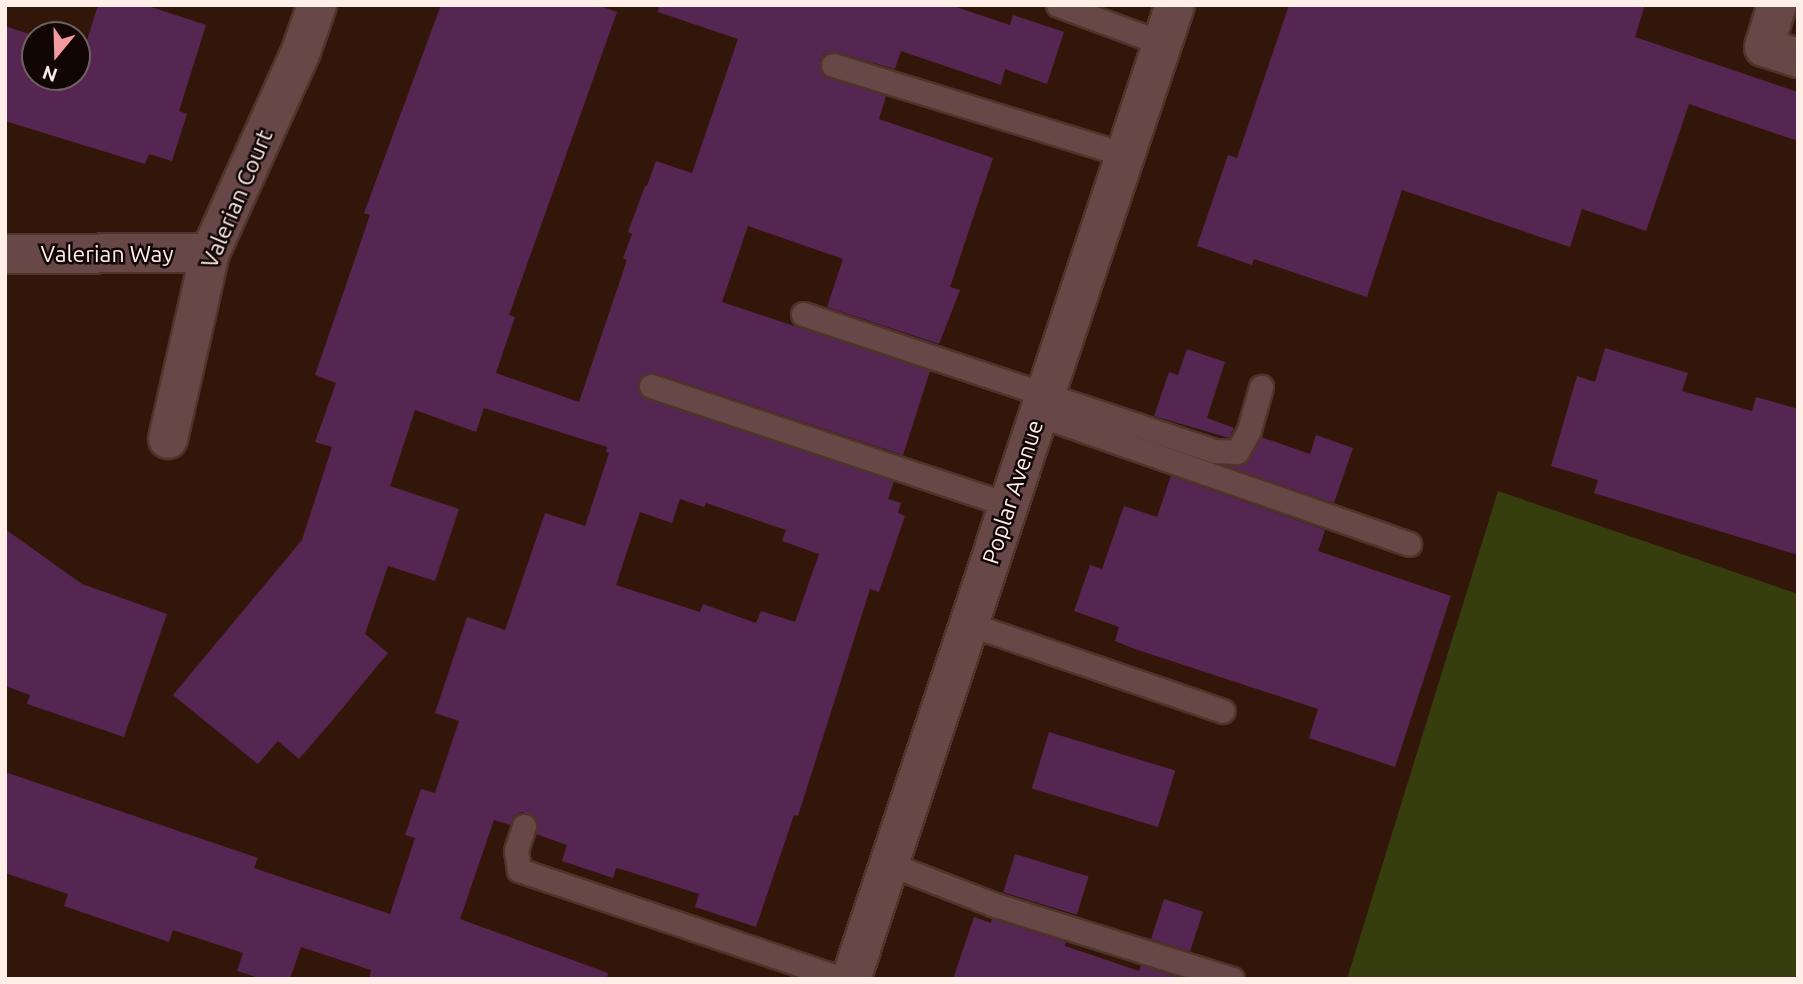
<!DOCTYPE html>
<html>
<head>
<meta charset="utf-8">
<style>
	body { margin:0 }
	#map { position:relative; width:1803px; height:984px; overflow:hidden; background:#32160a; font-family:Ubuntu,sans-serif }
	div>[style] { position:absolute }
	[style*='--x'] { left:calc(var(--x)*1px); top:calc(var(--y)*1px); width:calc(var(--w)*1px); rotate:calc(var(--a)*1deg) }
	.green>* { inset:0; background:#373e0d }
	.building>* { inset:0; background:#562652; transform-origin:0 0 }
	.roads { filter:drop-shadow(2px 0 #4f3429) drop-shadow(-2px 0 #4f3429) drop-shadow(0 2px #4f3429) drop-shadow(0 -2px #4f3429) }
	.service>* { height:23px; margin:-11.5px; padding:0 11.5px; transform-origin:11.5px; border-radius:11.5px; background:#674847 }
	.minor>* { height:38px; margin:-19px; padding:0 19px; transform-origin:19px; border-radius:19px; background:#674847 }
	span { translate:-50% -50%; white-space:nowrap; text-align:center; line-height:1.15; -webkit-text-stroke:5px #110603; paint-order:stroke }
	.street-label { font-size:23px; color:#ffefe8 }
	.frame { position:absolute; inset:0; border:7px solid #ffefe8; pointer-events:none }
	.north { position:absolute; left:21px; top:21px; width:70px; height:70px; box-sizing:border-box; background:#110603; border:2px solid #70635f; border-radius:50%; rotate:199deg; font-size:19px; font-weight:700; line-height:28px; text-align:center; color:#ffefe8 }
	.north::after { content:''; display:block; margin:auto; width:24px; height:32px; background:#f49aa1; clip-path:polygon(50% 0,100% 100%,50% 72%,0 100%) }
</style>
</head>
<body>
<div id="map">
	<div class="green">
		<div style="clip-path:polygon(1498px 491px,1798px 594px,1798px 979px,1347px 979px)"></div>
	</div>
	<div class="building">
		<div style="clip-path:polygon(98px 5px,145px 5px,206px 25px,179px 111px,187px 114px,172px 161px,149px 154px,145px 164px,5px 121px,5px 26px,35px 36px,35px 77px,77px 77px,77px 50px,83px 53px)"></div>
		<div style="clip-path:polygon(evenodd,441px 5px,597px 5px,617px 12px,509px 315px,515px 317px,496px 373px,579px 402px,627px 260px,623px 258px,632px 234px,628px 232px,645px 186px,647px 186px,656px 161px,692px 173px,738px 39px,658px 12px,659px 5px,950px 5px,1010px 25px,1013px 15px,1064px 32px,1047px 84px,1005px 69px,1001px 85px,901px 51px,895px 69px,836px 52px,824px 54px,820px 60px,820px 69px,828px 78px,886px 96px,879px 119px,993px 158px,950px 287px,960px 290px,939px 344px,827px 307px,843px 259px,748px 226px,722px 302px,930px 371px,903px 455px,655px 373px,648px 373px,638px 381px,638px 389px,647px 399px,894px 481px,888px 499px,901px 503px,898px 513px,905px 516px,879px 592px,870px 589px,798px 816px,794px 815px,756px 927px,695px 907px,699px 894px,627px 871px,616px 868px,613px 878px,562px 861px,567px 845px,536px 834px,538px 824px,535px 817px,522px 812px,514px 816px,510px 825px,494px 820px,460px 919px,608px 973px,607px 979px,369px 979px,371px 970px,301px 947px,290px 979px,262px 979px,237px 971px,243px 953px,173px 930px,169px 942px,64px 906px,68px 894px,5px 873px,5px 772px,258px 858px,254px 868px,390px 914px,415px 838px,405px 835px,421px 789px,435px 793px,459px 721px,435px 713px,467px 617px,505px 630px,545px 513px,585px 526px,609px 453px,606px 452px,607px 447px,484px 408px,476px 432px,415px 410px,390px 486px,459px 509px,435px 581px,388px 566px,365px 634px,388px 653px,331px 722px,299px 759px,278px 741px,258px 764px,173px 695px,302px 540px,332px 447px,315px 442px,336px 383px,315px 375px,370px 215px,364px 213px,441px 5px,680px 499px,704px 507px,706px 503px,786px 530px,782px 541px,819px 554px,795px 622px,761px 611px,756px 623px,703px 604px,700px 612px,616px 585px,640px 512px,672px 523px,680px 499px)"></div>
		<div style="clip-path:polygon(1289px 5px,1645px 5px,1635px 37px,1798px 92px,1798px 141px,1689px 104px,1646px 231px,1582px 209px,1570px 247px,1402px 190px,1367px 297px,1254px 259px,1252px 265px,1197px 246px,1228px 155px,1237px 158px)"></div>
		<div style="clip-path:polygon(1605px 348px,1688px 373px,1682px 391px,1752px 411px,1756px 397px,1798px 409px,1798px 555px,1594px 493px,1598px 480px,1551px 466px,1577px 376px,1595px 382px)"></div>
		<div style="clip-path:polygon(1187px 349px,1225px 362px,1207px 418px,1234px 428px,1229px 438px,1154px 416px,1169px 372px,1178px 375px)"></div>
		<div style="clip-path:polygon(1316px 435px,1353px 448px,1334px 503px,1226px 466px,1244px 464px,1261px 437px,1310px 454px)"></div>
		<div style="clip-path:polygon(1171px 476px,1325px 530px,1318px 551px,1451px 596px,1395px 767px,1309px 738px,1318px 709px,1135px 649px,1115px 641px,1119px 627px,1074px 611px,1090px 565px,1102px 569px,1124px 506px,1157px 517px)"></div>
		<div style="clip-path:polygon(5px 529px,82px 584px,167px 614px,124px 737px,27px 704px,30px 695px,5px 686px)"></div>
		<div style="left:1049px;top:732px;width:132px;height:59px;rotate:17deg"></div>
		<div style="left:1015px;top:854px;width:77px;height:40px;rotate:17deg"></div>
		<div style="left:1164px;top:899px;width:41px;height:42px;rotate:18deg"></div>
		<div style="clip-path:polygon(974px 917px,991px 923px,992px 919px,1066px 942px,1065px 946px,1139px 971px,1141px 965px,1180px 978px,953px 979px)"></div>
	</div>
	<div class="roads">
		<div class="service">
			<div style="--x:1058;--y:5;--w:111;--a:20.1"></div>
			<div style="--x:833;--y:65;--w:306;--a:17.1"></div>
			<div style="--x:803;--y:314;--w:435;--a:18.4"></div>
			<div style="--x:1216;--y:451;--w:21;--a:3"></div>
			<div style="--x:1237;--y:452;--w:25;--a:-61"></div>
			<div style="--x:1249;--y:430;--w:45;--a:-74.4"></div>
			<div style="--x:651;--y:386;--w:377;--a:18.4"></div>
			<div style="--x:1039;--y:415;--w:392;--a:19.2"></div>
			<div style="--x:969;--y:624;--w:268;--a:18.9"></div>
			<div style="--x:524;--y:826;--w:26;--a:108"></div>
			<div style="--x:516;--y:851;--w:19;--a:81"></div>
			<div style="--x:519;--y:870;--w:341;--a:18.6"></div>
			<div style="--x:889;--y:864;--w:114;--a:21.1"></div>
			<div style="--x:995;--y:905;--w:248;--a:17.3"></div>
		</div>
		<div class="minor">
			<div style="--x:1777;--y:5;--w:44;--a:107.2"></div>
			<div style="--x:1764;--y:47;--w:36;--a:18"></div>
			<div style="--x:5;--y:254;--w:205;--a:-0.3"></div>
			<div style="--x:168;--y:439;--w:191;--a:-77.3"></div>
			<div style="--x:210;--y:253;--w:222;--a:-65.7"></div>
			<div style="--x:301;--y:51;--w:49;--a:-70.8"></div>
			<div style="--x:851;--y:979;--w:1026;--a:-71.6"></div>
		</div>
	</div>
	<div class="street-label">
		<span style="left:237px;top:199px;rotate:-67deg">Valerian Court</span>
		<span style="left:107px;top:254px">Valerian Way</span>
		<span style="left:1013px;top:492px;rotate:-72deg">Poplar Avenue</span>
	</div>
	<div class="frame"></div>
	<div class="north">N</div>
</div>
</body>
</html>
